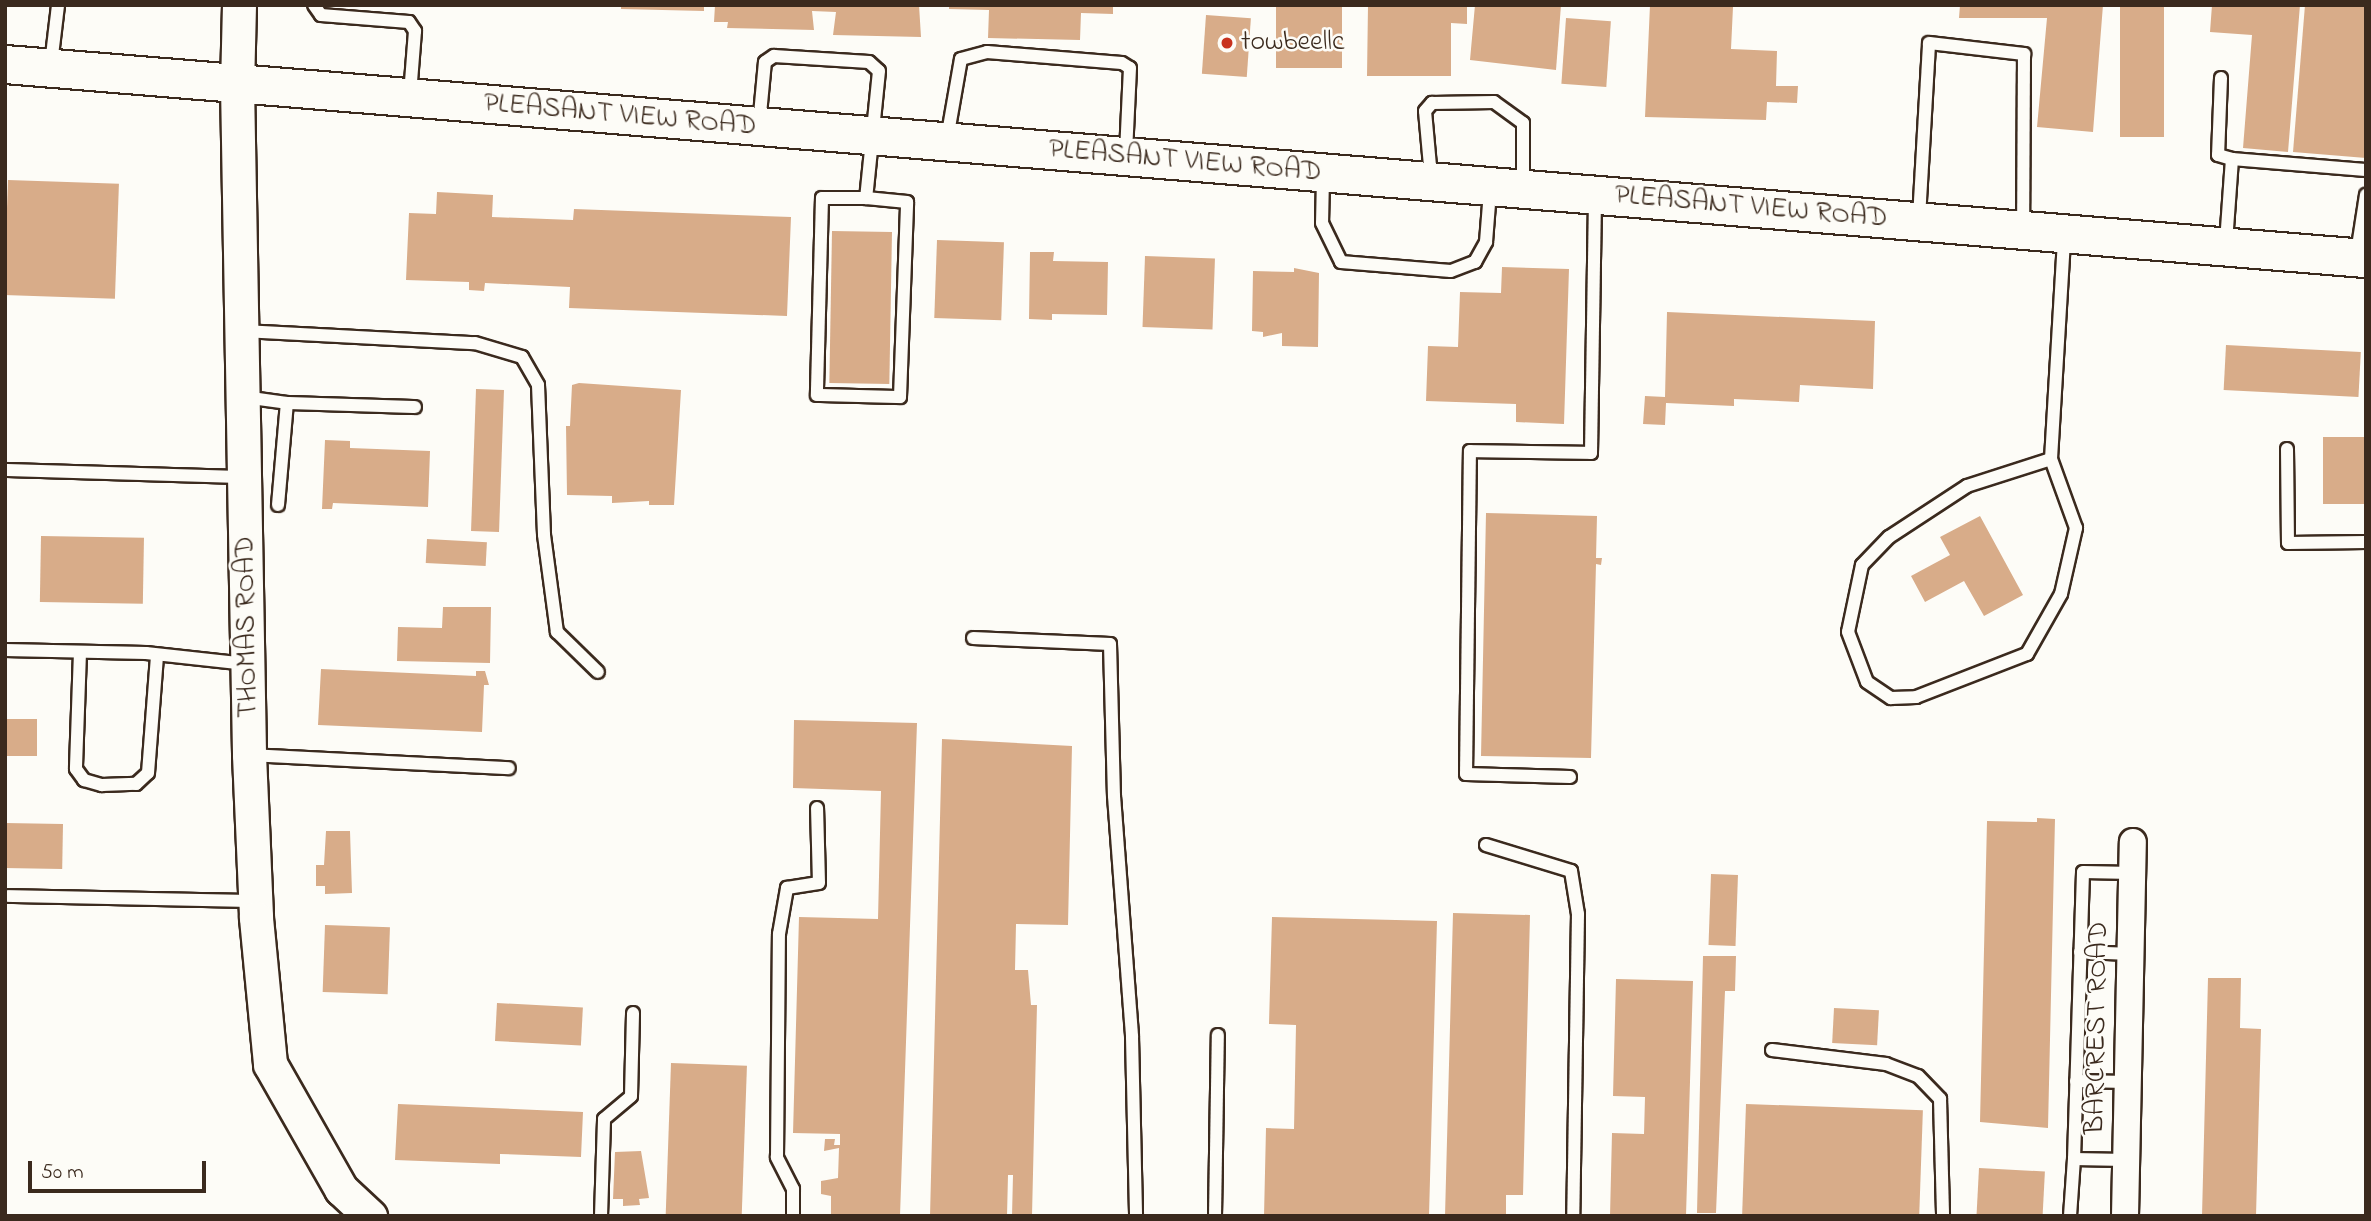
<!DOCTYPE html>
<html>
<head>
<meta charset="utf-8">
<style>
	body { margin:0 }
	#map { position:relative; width:2371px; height:1221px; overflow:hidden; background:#fdfcf7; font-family:"Indie Flower",sans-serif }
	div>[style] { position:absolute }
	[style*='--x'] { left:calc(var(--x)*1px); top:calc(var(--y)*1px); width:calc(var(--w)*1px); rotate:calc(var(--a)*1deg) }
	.building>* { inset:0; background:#d8ac89; transform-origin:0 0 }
	.roads { filter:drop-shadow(2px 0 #3b2a1e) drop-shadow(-2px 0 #3b2a1e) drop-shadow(0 2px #3b2a1e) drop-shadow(0 -2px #3b2a1e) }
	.service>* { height:12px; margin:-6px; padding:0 6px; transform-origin:6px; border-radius:6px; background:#fdfcf7 }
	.minor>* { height:26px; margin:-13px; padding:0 13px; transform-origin:13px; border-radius:13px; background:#fdfcf7 }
	.tertiary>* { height:33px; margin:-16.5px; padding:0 16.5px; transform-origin:16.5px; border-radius:16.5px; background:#fdfcf7 }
	.secondary>* { height:37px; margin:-18.5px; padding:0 18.5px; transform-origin:18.5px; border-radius:18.5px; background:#fdfcf7 }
	.dots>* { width:19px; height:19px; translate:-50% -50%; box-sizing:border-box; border:4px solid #fdfcf7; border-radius:50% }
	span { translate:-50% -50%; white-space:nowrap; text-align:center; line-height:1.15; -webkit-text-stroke:5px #fdfcf7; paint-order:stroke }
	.poi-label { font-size:28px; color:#3b2a1e }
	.left { translate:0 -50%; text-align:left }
	.street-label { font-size:28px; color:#3b2a1e }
	.frame { position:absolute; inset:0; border:7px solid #3b2a1e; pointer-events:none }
	.scale { position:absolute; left:28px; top:1161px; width:178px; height:32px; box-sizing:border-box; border:4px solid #3b2a1e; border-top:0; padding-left:9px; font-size:21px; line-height:24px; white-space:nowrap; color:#3b2a1e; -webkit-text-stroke:5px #fdfcf7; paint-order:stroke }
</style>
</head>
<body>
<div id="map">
	<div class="building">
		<div style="clip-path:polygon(621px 5px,704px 5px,704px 11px,621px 9px)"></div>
		<div style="clip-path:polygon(715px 5px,919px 5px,921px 37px,833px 35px,836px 12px,812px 11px,814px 30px,727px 28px,728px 22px,714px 22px)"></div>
		<div style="clip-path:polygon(949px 5px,1113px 5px,1113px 14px,1081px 13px,1080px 40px,988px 38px,989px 10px,949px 9px)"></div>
		<div style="left:1276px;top:5px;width:66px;height:63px"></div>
		<div style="clip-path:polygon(1368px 5px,1467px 5px,1467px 24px,1451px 23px,1451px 76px,1367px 76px)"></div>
		<div style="clip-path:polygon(1475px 5px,1561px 5px,1556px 70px,1470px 60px)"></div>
		<div style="clip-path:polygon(1650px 5px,1733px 7px,1731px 49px,1777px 51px,1776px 86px,1798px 86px,1797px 103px,1767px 102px,1766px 120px,1645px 117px)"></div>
		<div style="clip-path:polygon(1960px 5px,2103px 5px,2093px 132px,2037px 127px,2047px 18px,1959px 18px)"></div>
		<div style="left:2120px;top:5px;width:44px;height:132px"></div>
		<div style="clip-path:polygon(2212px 5px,2300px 5px,2288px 152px,2243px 148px,2252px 35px,2210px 32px)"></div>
		<div style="clip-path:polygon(2305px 5px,2366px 5px,2366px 158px,2293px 152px)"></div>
		<div style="left:1206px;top:15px;width:45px;height:59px;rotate:4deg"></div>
		<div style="left:1566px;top:18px;width:45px;height:66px;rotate:4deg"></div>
		<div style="left:8px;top:180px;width:111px;height:115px;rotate:2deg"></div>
		<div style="clip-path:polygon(437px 192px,493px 195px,492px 217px,573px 220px,574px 209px,791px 217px,787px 316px,569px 308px,570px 287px,485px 283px,484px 291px,469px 290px,469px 282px,406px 280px,409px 213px,436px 214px)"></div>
		<div style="left:832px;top:231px;width:60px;height:152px;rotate:1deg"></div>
		<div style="left:937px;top:240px;width:67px;height:78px;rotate:2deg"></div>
		<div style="clip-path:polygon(1030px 252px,1054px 252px,1053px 261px,1108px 262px,1107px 315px,1052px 314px,1052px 320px,1029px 319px)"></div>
		<div style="left:1145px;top:256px;width:70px;height:71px;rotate:2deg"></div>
		<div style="clip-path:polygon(1502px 267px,1569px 269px,1564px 424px,1516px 422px,1516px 404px,1426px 401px,1428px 346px,1458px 347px,1460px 292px,1501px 293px)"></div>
		<div style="clip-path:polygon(1294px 268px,1319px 273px,1318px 347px,1282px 346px,1282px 333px,1263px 337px,1263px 332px,1252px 331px,1253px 271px,1294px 272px)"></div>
		<div style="clip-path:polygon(1667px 312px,1875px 321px,1873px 389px,1800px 385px,1799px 402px,1734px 399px,1734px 406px,1666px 403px,1665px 425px,1643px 424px,1645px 396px,1665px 397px)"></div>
		<div style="left:2226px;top:345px;width:135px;height:45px;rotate:3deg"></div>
		<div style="clip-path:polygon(579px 383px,681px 390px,674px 505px,649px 505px,649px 501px,612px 503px,612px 496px,567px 495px,566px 426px,570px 426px,572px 385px)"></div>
		<div style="left:476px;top:389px;width:28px;height:142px;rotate:2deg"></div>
		<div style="left:2323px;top:437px;width:43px;height:67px"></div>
		<div style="clip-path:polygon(325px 440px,350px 441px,350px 448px,430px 451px,428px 507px,333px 503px,332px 509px,322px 509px)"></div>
		<div style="clip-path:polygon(1486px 513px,1597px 516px,1596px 558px,1602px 558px,1601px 565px,1596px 564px,1591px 758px,1481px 756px)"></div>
		<div style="clip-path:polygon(1980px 516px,2023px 595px,1984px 616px,1964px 581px,1925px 602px,1911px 576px,1950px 555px,1940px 537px)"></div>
		<div style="left:41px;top:536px;width:103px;height:66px;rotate:1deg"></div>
		<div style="left:427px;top:539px;width:60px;height:24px;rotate:3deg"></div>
		<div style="clip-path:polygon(443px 607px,491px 607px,490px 663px,397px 661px,398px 627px,442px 628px)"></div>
		<div style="clip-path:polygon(321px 669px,476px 676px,476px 671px,485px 671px,489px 685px,484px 685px,482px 732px,318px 725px)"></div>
		<div style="left:5px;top:719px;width:32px;height:37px"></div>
		<div style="clip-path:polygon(794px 720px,917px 723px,900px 1216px,831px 1216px,831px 1196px,821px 1194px,821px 1181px,838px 1178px,839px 1148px,824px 1151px,825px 1139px,835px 1139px,834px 1145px,840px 1145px,840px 1134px,793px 1133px,799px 917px,878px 919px,881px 791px,793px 788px)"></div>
		<div style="clip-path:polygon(942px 739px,1072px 746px,1068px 925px,1016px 924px,1015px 970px,1028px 970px,1031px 1005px,1037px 1005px,1032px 1216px,1012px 1216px,1013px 1175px,1008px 1175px,1007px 1216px,930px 1216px)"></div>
		<div style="clip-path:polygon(2037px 818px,2055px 819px,2048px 1128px,1980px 1122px,1987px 821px,2037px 822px)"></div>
		<div style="left:5px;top:823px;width:58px;height:45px;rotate:1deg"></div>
		<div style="clip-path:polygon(326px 831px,350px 831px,352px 893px,325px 894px,325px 886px,316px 886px,316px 865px,324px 865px)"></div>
		<div style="left:1711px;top:874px;width:27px;height:71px;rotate:2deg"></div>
		<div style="clip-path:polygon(1453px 913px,1530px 915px,1523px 1195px,1506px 1195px,1506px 1216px,1445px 1216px)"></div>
		<div style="clip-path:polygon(1272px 917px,1437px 921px,1429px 1216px,1264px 1216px,1266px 1128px,1294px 1129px,1296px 1025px,1269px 1024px)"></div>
		<div style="left:325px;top:925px;width:65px;height:67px;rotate:2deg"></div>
		<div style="clip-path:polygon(1703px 956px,1736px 956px,1735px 991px,1725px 991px,1716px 1213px,1697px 1213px)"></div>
		<div style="clip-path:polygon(2208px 978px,2241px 978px,2240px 1028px,2261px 1029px,2256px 1216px,2202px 1216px)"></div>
		<div style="clip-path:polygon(1616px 979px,1693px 981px,1686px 1216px,1610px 1216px,1612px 1133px,1644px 1134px,1645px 1097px,1613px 1096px)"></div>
		<div style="left:497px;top:1003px;width:86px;height:38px;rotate:3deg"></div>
		<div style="left:1834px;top:1008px;width:45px;height:35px;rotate:3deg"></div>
		<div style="left:671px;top:1063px;width:76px;height:153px;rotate:2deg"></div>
		<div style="clip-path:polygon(398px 1104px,583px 1112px,581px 1157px,500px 1154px,500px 1164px,395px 1160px)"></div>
		<div style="left:1746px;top:1104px;width:177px;height:110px;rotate:2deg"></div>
		<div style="clip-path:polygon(641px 1151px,649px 1198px,639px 1199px,640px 1205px,623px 1206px,623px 1199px,613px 1199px,615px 1152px)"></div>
		<div style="left:1979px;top:1168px;width:66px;height:48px;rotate:3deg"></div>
	</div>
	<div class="roads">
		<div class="service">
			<div style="--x:314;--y:5;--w:12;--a:55"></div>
			<div style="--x:321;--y:15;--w:88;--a:4.5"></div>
			<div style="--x:409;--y:22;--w:11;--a:56"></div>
			<div style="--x:415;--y:31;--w:64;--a:94.5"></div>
			<div style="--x:51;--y:64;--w:59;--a:-83.2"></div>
			<div style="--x:2221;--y:78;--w:77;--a:92.2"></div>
			<div style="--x:2218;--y:155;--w:15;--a:16"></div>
			<div style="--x:2232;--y:159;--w:84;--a:94.1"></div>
			<div style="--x:759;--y:125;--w:63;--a:-84.6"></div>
			<div style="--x:765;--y:62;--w:11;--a:-34"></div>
			<div style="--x:774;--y:56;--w:95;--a:3.6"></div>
			<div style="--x:869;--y:62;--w:13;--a:42"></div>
			<div style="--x:879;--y:71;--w:128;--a:95.8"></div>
			<div style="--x:866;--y:198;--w:44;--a:180"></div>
			<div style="--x:822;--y:198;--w:197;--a:91.5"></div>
			<div style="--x:817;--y:395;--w:83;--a:1.4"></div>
			<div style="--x:900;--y:397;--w:195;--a:-87.9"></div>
			<div style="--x:907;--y:202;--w:41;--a:-174.4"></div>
			<div style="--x:947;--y:139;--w:81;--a:-80.1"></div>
			<div style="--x:961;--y:59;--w:27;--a:-15"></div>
			<div style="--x:987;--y:52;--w:135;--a:4.7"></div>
			<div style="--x:1122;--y:63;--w:9;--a:32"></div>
			<div style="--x:1130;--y:68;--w:84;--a:92.7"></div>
			<div style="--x:2232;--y:159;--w:134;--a:4.7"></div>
			<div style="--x:1323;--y:177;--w:46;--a:91.2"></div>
			<div style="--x:1322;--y:223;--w:43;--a:64"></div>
			<div style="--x:1341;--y:262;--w:110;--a:4.7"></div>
			<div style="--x:1451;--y:271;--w:26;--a:-21"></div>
			<div style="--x:1475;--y:262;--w:23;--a:-61"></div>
			<div style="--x:1486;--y:242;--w:51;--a:-85.5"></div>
			<div style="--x:1431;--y:177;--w:66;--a:-95.2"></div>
			<div style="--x:1425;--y:111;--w:11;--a:-49"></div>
			<div style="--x:1432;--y:103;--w:62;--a:-0.9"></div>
			<div style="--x:1494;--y:102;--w:36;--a:36"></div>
			<div style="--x:1523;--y:123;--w:62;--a:90"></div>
			<div style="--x:1919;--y:218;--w:175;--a:-86.7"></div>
			<div style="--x:1929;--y:43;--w:96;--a:6.6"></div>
			<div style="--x:2024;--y:54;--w:173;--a:90.3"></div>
			<div style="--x:2357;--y:253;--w:59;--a:-81.2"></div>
			<div style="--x:243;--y:331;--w:232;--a:3"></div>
			<div style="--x:475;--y:343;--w:49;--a:16.6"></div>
			<div style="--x:522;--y:357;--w:32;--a:60"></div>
			<div style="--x:538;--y:385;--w:150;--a:87.7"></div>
			<div style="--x:544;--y:535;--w:98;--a:82.4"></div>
			<div style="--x:557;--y:632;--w:57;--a:44.3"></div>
			<div style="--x:244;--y:397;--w:43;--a:7.9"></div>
			<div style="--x:2287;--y:449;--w:94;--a:89.4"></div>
			<div style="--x:2288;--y:543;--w:78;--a:-0.7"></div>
			<div style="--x:2051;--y:459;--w:88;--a:162.2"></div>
			<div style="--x:1967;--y:486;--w:93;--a:146.8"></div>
			<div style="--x:1889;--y:537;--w:39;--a:134"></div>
			<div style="--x:1862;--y:565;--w:68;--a:101.8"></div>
			<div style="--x:1848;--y:632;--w:53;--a:69.2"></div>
			<div style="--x:1867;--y:682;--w:29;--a:34"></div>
			<div style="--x:1891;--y:698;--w:25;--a:-2"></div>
			<div style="--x:1916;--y:697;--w:119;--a:-21.2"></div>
			<div style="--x:2027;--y:654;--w:69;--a:-60.5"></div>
			<div style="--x:2061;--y:594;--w:68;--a:-77.2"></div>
			<div style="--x:2076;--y:528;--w:73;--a:-109.9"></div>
			<div style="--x:2051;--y:459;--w:222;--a:-86.6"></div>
			<div style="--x:5;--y:470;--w:237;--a:1.7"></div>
			<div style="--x:278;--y:505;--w:102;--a:-85"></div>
			<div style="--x:287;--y:403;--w:128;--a:1.8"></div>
			<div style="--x:973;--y:638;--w:137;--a:2.5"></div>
			<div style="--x:1110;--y:644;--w:152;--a:88.5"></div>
			<div style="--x:1114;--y:796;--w:242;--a:85.7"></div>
			<div style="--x:1132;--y:1037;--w:179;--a:88.7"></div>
			<div style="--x:5;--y:650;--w:141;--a:1.2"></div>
			<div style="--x:146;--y:653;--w:101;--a:6.3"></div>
			<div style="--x:80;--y:652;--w:117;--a:92"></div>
			<div style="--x:76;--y:769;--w:14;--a:54"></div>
			<div style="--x:84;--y:780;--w:19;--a:16"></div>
			<div style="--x:102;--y:785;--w:34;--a:-2"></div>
			<div style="--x:136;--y:784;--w:16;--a:-43"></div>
			<div style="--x:148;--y:773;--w:118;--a:-85.6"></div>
			<div style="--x:250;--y:755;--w:259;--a:2.9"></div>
			<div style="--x:1570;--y:777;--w:104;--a:-178.3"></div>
			<div style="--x:1466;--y:774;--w:323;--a:-89.3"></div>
			<div style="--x:1470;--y:451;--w:121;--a:0.9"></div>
			<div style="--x:1591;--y:453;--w:254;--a:-89.1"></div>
			<div style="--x:1486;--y:845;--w:89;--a:17"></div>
			<div style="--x:1571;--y:871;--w:44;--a:80.8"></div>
			<div style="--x:1578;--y:914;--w:302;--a:90.9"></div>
			<div style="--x:8;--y:896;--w:248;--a:1.2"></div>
			<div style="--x:2080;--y:952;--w:52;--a:2.2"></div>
			<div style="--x:1772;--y:1050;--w:115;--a:7"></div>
			<div style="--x:1886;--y:1064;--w:34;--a:21"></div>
			<div style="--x:1918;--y:1076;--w:32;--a:46"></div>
			<div style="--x:1940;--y:1099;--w:117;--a:88.5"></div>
			<div style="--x:2076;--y:1081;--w:52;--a:1.1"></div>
			<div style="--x:2126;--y:1160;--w:52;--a:-178.9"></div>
			<div style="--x:2074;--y:1159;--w:287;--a:-88.2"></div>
			<div style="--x:2083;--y:872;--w:50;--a:1.1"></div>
			<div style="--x:601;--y:1216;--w:97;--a:-88.2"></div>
			<div style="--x:604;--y:1119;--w:35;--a:-40"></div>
			<div style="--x:631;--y:1096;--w:83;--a:-88.6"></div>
			<div style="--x:793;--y:1216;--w:27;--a:-90"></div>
			<div style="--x:793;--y:1189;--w:36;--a:-117"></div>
			<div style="--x:777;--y:1157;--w:223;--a:-89.5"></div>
			<div style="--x:779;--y:934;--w:47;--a:-80.1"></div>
			<div style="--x:787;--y:888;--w:32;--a:-9"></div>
			<div style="--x:819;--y:883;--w:75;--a:-91.5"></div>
			<div style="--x:1215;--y:1216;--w:181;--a:-89.1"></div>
			<div style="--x:2070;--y:1216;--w:57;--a:-86"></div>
		</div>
		<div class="minor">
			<div style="--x:2125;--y:1216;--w:374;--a:-88.8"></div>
		</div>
		<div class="tertiary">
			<div style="--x:239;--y:5;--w:80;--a:91.4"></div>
			<div style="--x:237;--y:85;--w:670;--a:88.97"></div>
			<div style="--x:249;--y:755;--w:163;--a:87.5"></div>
			<div style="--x:256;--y:918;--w:147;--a:84.5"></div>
			<div style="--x:270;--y:1064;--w:144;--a:60.4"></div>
			<div style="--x:341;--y:1189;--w:40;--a:43"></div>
		</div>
		<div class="secondary">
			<div style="--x:5;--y:64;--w:2369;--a:4.7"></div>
		</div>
	</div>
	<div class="dots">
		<div style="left:1227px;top:43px;background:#c8321e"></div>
	</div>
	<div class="poi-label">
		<span class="left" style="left:1241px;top:43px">towbeellc</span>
	</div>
	<div class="street-label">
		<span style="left:620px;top:116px;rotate:5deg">PLEASANT VIEW ROAD</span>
		<span style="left:1185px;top:162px;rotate:5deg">PLEASANT VIEW ROAD</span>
		<span style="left:1751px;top:208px;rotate:5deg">PLEASANT VIEW ROAD</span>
		<span style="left:248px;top:627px;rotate:-91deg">THOMAS ROAD</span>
		<span style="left:2098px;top:1028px;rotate:-89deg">BARCREST ROAD</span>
	</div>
	<div class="frame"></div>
	<div class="scale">50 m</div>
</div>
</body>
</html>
